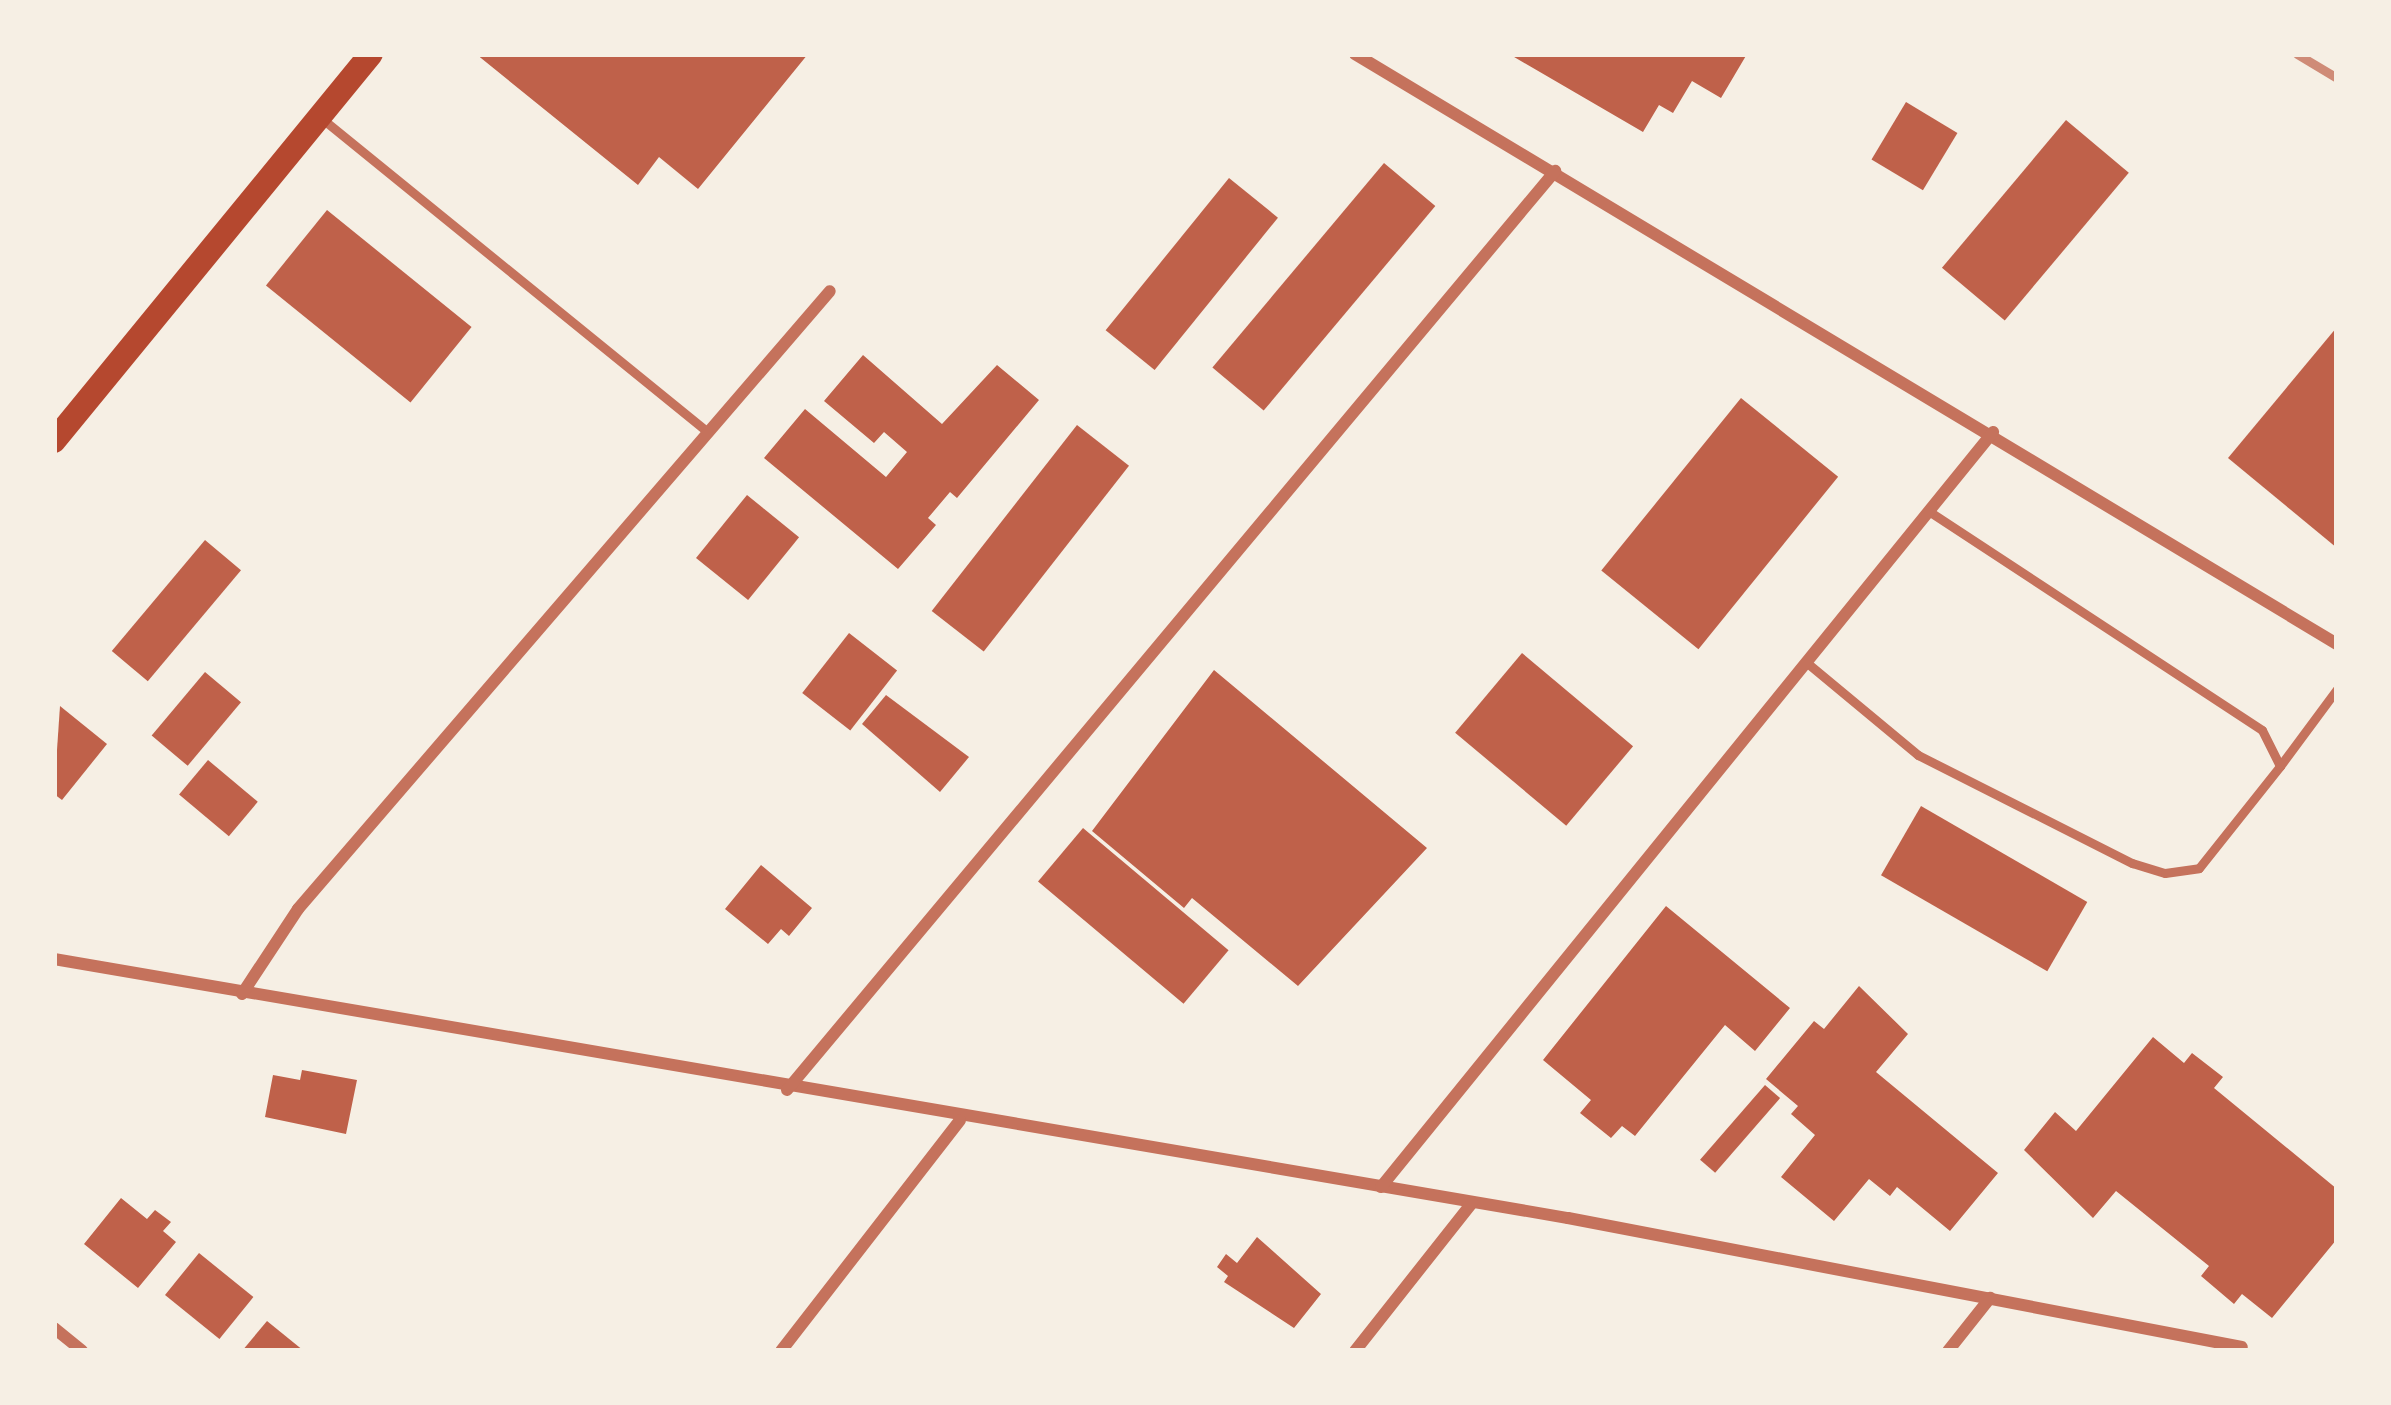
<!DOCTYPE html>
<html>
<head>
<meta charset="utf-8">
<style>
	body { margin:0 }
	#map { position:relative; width:2391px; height:1405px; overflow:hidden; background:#f6efe4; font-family:"Asap Condensed",sans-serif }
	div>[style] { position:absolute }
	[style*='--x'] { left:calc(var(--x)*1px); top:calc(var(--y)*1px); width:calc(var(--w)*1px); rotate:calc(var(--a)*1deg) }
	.building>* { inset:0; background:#bf614a; transform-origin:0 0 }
	.service>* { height:9px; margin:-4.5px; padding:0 4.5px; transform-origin:4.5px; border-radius:4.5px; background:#c5725c }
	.minor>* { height:12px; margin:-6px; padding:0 6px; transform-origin:6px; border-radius:6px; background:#c5725c }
	.secondary>* { height:24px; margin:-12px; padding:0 12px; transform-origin:12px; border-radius:12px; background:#b5482f }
	.rail>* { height:9px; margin:-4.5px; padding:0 4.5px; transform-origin:4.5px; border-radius:4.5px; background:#cf8b77 }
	span { translate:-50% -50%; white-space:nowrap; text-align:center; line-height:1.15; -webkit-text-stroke:10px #f6efe4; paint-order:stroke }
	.frame { position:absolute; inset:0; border:57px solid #f6efe4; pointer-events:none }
</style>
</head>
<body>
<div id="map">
	<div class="building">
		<div style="clip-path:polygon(476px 54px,808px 54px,698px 189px,659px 157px,638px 185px)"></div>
		<div style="clip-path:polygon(1509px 54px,1747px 54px,1721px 98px,1692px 81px,1673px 113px,1659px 105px,1643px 132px)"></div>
		<div style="left:1906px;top:102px;width:60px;height:67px;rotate:31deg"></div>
		<div style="left:2066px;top:120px;width:82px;height:193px;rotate:40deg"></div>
		<div style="left:1384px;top:163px;width:67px;height:267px;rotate:40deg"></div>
		<div style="left:1229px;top:178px;width:63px;height:196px;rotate:39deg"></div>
		<div style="left:327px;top:210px;width:186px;height:97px;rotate:39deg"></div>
		<div style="clip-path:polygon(2337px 327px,2337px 548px,2228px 458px)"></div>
		<div style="clip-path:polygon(863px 355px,942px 424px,997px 365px,1039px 400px,957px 498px,950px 492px,928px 518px,936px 525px,898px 569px,764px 458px,805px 409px,886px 477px,907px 452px,884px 432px,874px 443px,824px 401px)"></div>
		<div style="left:1741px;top:398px;width:125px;height:222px;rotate:39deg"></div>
		<div style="left:1077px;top:425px;width:66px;height:236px;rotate:38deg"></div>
		<div style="left:747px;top:495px;width:67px;height:81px;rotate:39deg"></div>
		<div style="left:205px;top:540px;width:47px;height:145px;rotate:40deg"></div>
		<div style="left:849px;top:633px;width:61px;height:76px;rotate:38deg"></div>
		<div style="left:1522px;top:653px;width:145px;height:104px;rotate:40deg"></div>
		<div style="clip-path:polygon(1214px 670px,1427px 848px,1298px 986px,1192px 898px,1184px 908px,1092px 831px)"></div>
		<div style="left:205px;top:672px;width:47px;height:83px;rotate:40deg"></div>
		<div style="clip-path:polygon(886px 695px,969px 757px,940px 792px,862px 724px)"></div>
		<div style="clip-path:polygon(60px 706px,107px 744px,62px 800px,54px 794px)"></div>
		<div style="left:208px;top:760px;width:65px;height:45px;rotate:40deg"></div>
		<div style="left:1921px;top:806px;width:192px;height:80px;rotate:30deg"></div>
		<div style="left:1083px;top:828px;width:190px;height:70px;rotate:40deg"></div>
		<div style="clip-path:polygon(761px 865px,812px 908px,789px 936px,781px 929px,768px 944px,725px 909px)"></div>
		<div style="clip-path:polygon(1666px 906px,1790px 1008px,1755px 1051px,1725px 1025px,1635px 1136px,1622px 1126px,1611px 1138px,1580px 1113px,1591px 1100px,1543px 1060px)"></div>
		<div style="clip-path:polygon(1859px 986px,1908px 1034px,1876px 1072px,1998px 1173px,1950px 1231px,1897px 1187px,1890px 1196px,1869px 1179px,1834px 1221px,1781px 1177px,1815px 1135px,1791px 1114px,1798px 1106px,1766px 1079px,1814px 1021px,1824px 1029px)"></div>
		<div style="clip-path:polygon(2153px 1037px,2184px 1063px,2192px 1053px,2223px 1077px,2214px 1088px,2337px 1189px,2337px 1239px,2272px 1318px,2242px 1294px,2234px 1304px,2201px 1276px,2209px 1266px,2116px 1191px,2093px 1218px,2024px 1150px,2055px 1112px,2076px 1131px)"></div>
		<div style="clip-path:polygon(302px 1070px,357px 1080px,346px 1134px,265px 1117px,273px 1075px,300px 1080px)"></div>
		<div style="left:1765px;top:1085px;width:20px;height:99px;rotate:41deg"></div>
		<div style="clip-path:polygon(121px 1198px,147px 1219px,155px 1210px,171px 1222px,163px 1231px,176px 1242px,138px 1288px,84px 1244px)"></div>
		<div style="clip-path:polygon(1257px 1237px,1321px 1294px,1294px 1328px,1224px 1282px,1228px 1276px,1217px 1267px,1226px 1254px,1237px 1263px)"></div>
		<div style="left:199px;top:1253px;width:70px;height:54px;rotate:39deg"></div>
		<div style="clip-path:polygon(267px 1321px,304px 1351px,242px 1351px)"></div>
	</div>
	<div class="service">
		<div style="--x:320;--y:117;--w:500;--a:39.1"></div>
		<div style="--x:1806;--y:662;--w:146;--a:39.7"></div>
		<div style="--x:1918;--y:755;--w:240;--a:26.8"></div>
		<div style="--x:2132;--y:863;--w:34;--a:17"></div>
		<div style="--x:2165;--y:873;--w:34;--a:-8"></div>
		<div style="--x:2199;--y:868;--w:130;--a:-51.5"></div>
		<div style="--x:2280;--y:766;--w:40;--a:-116.6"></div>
		<div style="--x:2262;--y:730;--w:399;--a:-146.7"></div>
		<div style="--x:2280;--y:766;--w:96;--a:-53.5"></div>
	</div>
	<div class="minor">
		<div style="--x:1355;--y:54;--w:1146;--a:31"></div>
		<div style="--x:54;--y:959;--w:1536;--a:9.71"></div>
		<div style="--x:1568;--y:1218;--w:686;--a:10.84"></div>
		<div style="--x:242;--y:994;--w:102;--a:-56.6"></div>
		<div style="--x:298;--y:909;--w:815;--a:-49.28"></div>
		<div style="--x:787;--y:1090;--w:1198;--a:-50.11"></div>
		<div style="--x:1381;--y:1187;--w:972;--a:-50.97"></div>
		<div style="--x:54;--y:1328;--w:36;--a:39"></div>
		<div style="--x:781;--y:1351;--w:292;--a:-52.2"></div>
		<div style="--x:1355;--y:1351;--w:189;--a:-51.7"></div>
		<div style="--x:1948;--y:1351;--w:68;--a:-51.6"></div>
	</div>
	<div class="secondary">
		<div style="--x:54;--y:441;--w:500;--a:-50.68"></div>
	</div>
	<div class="rail">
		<div style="--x:2297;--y:54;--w:47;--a:31"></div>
	</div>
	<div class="frame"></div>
</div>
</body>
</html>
